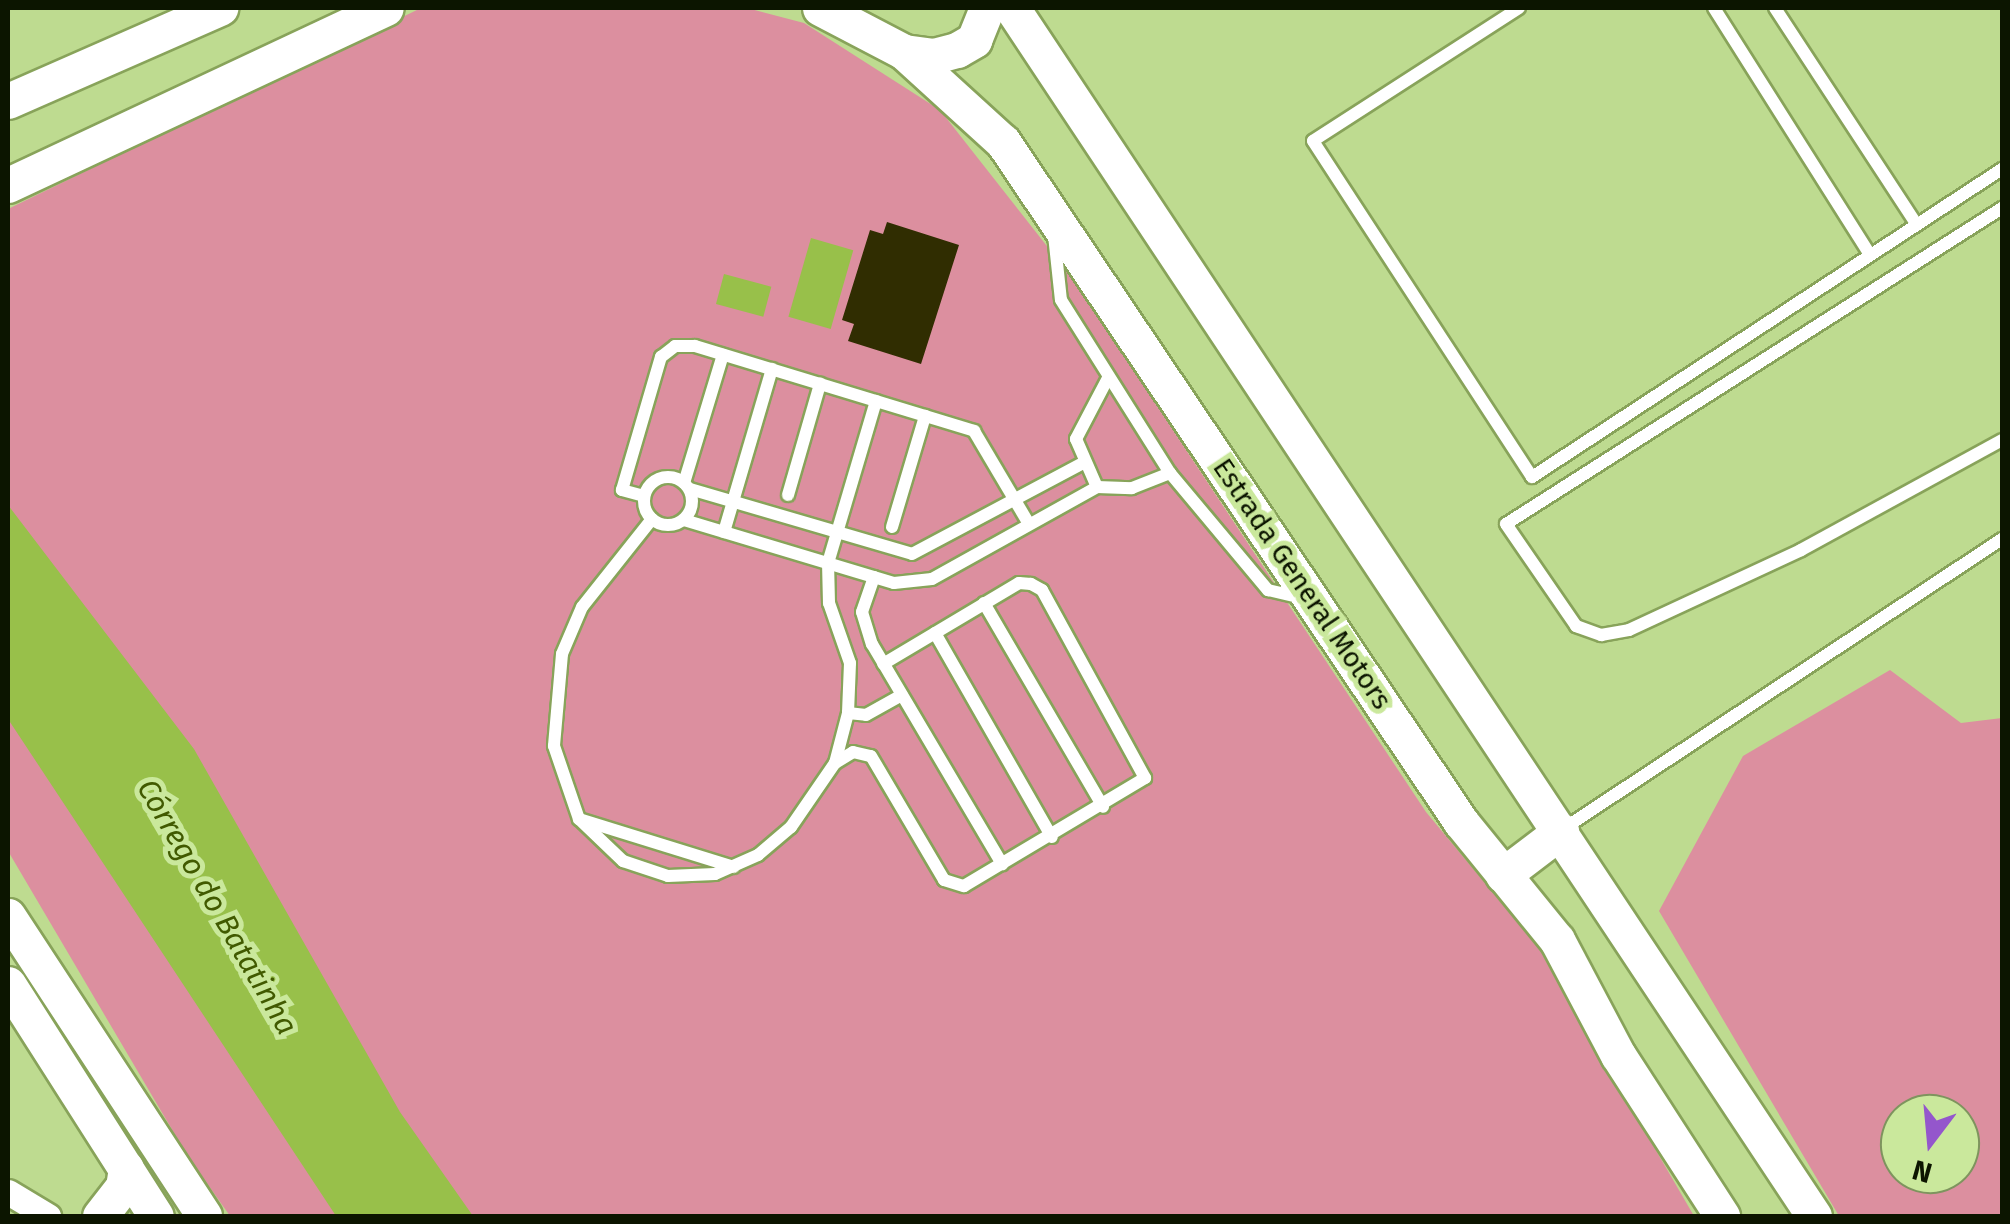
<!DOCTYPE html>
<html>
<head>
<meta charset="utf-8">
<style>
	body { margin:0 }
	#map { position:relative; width:2010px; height:1224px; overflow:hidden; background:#bedb90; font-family:"Fira Sans",sans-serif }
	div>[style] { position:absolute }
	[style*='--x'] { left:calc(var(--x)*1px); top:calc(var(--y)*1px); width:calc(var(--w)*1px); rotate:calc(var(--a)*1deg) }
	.green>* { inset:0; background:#dc8f9f }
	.water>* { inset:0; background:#98c04a; transform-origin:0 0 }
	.building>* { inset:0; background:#302d01 }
	.roads { filter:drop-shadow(2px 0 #88a35a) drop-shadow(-2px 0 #88a35a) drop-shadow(0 2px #88a35a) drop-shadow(0 -2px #88a35a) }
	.lane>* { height:12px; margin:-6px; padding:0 6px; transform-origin:6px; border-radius:6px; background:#fff }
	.lane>.ring { margin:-6px; padding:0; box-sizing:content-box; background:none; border:12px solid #fff; border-radius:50% }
	.street>* { height:25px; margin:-12.5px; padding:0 12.5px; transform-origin:12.5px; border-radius:12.5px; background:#fff }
	.secondary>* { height:35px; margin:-17.5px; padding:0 17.5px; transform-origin:17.5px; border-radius:17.5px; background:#fff }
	span { translate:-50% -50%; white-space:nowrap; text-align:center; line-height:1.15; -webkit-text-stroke:10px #cae89c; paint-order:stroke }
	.street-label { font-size:28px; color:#0c1500 }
	.water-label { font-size:30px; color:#415a00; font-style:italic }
	.frame { position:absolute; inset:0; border:10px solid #0c1500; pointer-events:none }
	.north { position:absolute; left:1880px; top:1094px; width:100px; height:100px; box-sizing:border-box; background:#cae89c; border:2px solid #7e945e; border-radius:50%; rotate:196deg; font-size:28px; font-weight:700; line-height:40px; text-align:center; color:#0c1500 }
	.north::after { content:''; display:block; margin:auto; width:35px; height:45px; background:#9456cc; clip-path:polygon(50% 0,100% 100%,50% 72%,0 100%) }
</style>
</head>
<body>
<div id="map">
	<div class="green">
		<div style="clip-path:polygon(421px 8px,747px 8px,804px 23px,940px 110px,1072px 278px,1426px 812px,1538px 947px,1694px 1216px,230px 1216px,187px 1155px,8px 851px,8px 209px)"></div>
		<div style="clip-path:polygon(evenodd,1890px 670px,1961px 723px,2002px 718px,2002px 1216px,1839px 1216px,1659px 911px,1743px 756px,1890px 670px,1900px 1114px,1960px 1114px,1960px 1174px,1900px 1174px,1900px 1114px)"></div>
	</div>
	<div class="water">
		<div style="left:811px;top:238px;width:44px;height:82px;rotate:16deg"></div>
		<div style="left:724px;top:274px;width:49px;height:31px;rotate:15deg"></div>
		<div style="clip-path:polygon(8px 505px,194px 749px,400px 1112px,473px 1216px,336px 1216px,8px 719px)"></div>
	</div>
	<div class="building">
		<div style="clip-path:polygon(887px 222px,959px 245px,921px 364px,848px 341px,854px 324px,842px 320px,870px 230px,883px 234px)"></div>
	</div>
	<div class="roads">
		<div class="lane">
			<div style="--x:1519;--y:8;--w:245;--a:147.2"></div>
			<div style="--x:1313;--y:141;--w:401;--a:56.9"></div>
			<div style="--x:1532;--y:477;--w:562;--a:-33.24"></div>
			<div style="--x:1714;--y:8;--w:292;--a:57.7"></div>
			<div style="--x:1775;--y:8;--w:259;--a:56.8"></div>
			<div style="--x:2002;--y:208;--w:588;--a:147.5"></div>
			<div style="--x:1506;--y:524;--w:124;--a:55.5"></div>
			<div style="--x:1576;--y:626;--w:27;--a:20"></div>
			<div style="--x:1601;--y:635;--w:28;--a:-10"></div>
			<div style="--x:1629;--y:630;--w:190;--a:-24.9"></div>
			<div style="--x:1801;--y:550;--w:229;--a:-28.7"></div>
			<div style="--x:1054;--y:235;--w:65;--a:83.9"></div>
			<div style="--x:1061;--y:300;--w:204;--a:57.8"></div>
			<div style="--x:1170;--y:473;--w:153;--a:50.1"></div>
			<div style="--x:1268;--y:590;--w:37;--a:13"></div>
			<div style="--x:1108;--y:378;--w:69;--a:117.7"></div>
			<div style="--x:1076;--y:439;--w:52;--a:66.4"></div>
			<div style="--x:1097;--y:487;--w:35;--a:2"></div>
			<div style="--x:1132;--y:488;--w:41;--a:-21.5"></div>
			<div class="ring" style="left:644px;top:477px;width:36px;height:36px"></div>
			<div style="--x:684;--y:483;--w:134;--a:-73.1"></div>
			<div style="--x:690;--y:489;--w:231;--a:16.3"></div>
			<div style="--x:912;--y:554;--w:194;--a:-28"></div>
			<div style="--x:788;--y:495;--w:116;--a:-73.9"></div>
			<div style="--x:644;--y:496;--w:23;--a:-165"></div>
			<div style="--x:622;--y:490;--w:139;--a:-73.7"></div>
			<div style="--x:661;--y:357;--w:18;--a:-38"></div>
			<div style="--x:675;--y:346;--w:20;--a:0"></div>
			<div style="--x:695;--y:346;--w:292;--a:16.9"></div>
			<div style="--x:974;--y:431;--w:108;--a:59.4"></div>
			<div style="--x:652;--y:519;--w:112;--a:128.5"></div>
			<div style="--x:582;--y:607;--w:51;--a:113.1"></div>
			<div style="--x:562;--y:654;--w:92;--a:95"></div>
			<div style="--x:554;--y:746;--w:77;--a:71.1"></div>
			<div style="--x:579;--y:819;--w:61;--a:43.7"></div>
			<div style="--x:623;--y:861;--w:47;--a:18.4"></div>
			<div style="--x:668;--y:876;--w:47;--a:-2.4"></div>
			<div style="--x:715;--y:874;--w:47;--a:-23.8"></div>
			<div style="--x:758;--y:855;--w:43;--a:-40.3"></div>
			<div style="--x:791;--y:827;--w:78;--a:-55.5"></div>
			<div style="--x:835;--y:763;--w:52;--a:-75.4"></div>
			<div style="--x:848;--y:713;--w:50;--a:-87.7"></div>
			<div style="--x:850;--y:663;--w:64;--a:-109.3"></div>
			<div style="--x:829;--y:603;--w:40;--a:-91.4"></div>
			<div style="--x:828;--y:563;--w:169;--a:-73.5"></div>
			<div style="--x:684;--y:520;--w:219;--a:16.7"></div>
			<div style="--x:894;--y:583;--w:38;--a:-6"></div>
			<div style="--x:932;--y:579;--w:189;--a:-29.1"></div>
			<div style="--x:892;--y:527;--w:116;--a:-73.4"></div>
			<div style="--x:724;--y:532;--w:170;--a:-73.6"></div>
			<div style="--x:874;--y:577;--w:37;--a:109"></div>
			<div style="--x:862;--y:612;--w:34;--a:73"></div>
			<div style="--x:872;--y:644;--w:256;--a:59.4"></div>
			<div style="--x:984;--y:603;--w:236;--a:59.7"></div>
			<div style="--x:935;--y:633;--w:235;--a:60.2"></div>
			<div style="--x:848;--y:713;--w:18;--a:6"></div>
			<div style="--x:866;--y:715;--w:41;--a:-29.1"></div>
			<div style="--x:835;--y:763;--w:21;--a:-31"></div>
			<div style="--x:853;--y:752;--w:18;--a:13"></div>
			<div style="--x:871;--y:756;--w:144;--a:59.5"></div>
			<div style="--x:944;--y:880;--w:21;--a:17"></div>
			<div style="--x:964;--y:886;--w:211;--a:-30.8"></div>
			<div style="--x:1145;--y:778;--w:214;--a:-118.7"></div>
			<div style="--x:1042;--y:590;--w:13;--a:-151"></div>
			<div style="--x:1031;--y:584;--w:12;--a:-175"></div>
			<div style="--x:1019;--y:583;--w:158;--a:149.2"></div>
			<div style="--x:579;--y:819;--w:162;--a:17.2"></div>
			<div style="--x:1563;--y:829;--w:526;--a:-33.45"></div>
		</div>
		<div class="street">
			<div style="--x:8;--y:1192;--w:47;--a:31"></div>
		</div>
		<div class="secondary">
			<div style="--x:820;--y:8;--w:95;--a:27.6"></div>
			<div style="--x:904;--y:52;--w:134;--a:42.3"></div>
			<div style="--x:1003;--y:142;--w:820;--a:56.04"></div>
			<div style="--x:1461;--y:822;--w:152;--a:50.9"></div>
			<div style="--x:1557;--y:940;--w:130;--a:62.1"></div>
			<div style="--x:1618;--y:1055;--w:192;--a:57.1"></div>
			<div style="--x:1012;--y:8;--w:1450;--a:56.42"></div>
			<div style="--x:904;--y:52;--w:30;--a:8"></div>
			<div style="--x:934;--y:56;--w:24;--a:-15"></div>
			<div style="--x:957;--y:50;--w:20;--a:-30"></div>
			<div style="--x:974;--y:40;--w:35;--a:-68"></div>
			<div style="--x:8;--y:101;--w:232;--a:-23.7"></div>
			<div style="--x:8;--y:185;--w:417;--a:-25.1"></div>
			<div style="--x:1503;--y:875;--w:73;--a:-37.2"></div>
			<div style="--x:8;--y:916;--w:358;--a:56.8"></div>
			<div style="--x:8;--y:984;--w:275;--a:57.5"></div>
			<div style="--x:100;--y:1216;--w:37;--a:-52"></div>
			<div style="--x:123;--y:1187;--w:19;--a:-81"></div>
		</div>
	</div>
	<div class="street-label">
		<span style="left:1302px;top:584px;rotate:56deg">Estrada General Motors</span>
	</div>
	<div class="water-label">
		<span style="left:217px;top:907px;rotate:60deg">Córrego do Batatinha</span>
	</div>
	<div class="frame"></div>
	<div class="north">N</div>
</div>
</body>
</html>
